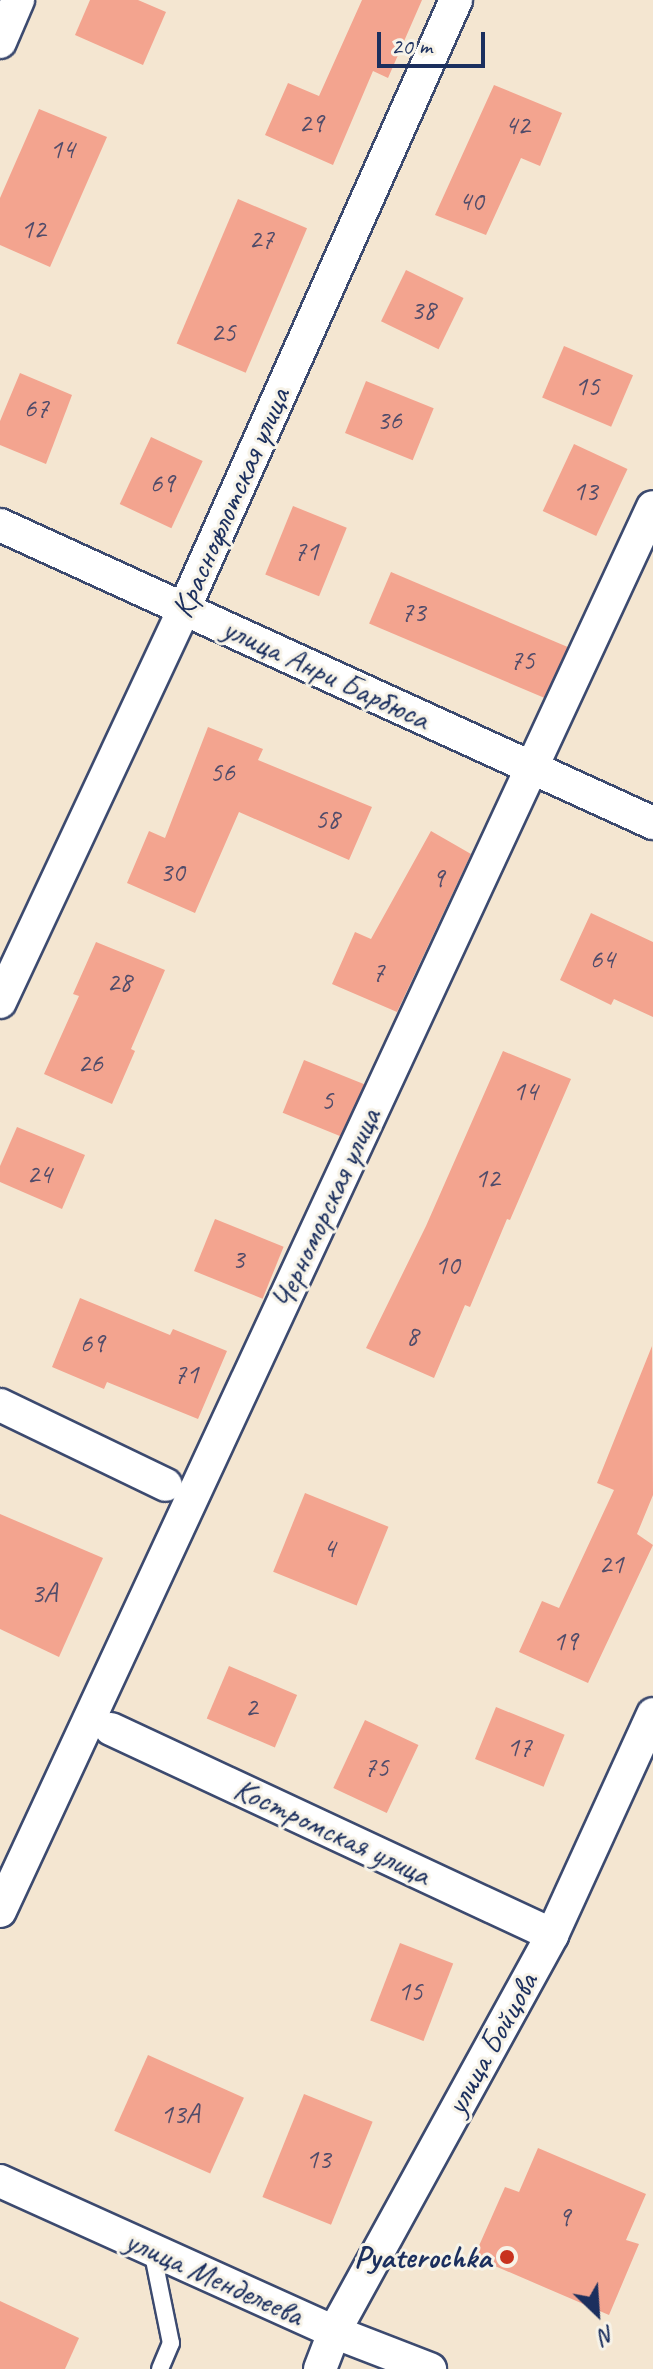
<!DOCTYPE html>
<html>
<head>
<meta charset="utf-8">
<style>
	body { margin:0 }
	#map { position:relative; width:653px; height:2369px; overflow:hidden; background:#f4e6d1; font-family:Caveat,sans-serif }
	div>[style] { position:absolute }
	[style*='--x'] { left:calc(var(--x)*1px); top:calc(var(--y)*1px); width:calc(var(--w)*1px); rotate:calc(var(--a)*1deg) }
	.building>* { inset:0; background:#f3a48f; transform-origin:0 0 }
	.roads { filter:drop-shadow(2px 0 #3c4a6f) drop-shadow(-2px 0 #3c4a6f) drop-shadow(0 2px #3c4a6f) drop-shadow(0 -2px #3c4a6f) }
	.lane>* { height:16px; margin:-8px; padding:0 8px; transform-origin:8px; border-radius:8px; background:#fff }
	.street>* { height:32px; margin:-16px; padding:0 16px; transform-origin:16px; border-radius:16px; background:#fff }
	.dots>* { width:22px; height:22px; translate:-50% -50%; box-sizing:border-box; border:4px solid #f7f3e8; border-radius:50% }
	span { translate:-50% -50%; white-space:nowrap; text-align:center; line-height:1.15; -webkit-text-stroke:6px #f7f3e8; paint-order:stroke }
	.number-label { font-size:28px; color:#514c6a }
	.number-label span { -webkit-text-stroke-width:0 }
	.street-label { font-size:32px; color:#1b2f5e }
	.poi-label { font-size:32px; color:#1b2f5e; font-weight:700 }
	.right { translate:-100% -50%; text-align:right }
	.north { position:absolute; left:557px; top:2273px; width:80px; height:80px; -webkit-text-stroke:6px #f7f3e8; paint-order:stroke; rotate:155deg; font-size:22px; font-weight:700; line-height:32px; text-align:center; color:#1b2f5e }
	.north::after { content:''; display:block; margin:auto; width:28px; height:36px; background:#1b2f5e; clip-path:polygon(50% 0,100% 100%,50% 72%,0 100%) }
	.scale { position:absolute; left:377px; top:32px; width:108px; height:36px; box-sizing:border-box; border:4px solid #1b2f5e; border-top:0; padding-left:10px; font-size:24px; line-height:28px; white-space:nowrap; color:#1b2f5e; -webkit-text-stroke:6px #f7f3e8; paint-order:stroke }
</style>
</head>
<body>
<div id="map">
	<div class="building">
		<div style="clip-path:polygon(90px 0,138px 0,166px 12px,143px 65px,75px 35px)"></div>
		<div style="clip-path:polygon(362px 0,422px 0,388px 78px,373px 71px,333px 165px,265px 135px,288px 83px,319px 96px)"></div>
		<div style="clip-path:polygon(494px 85px,562px 113px,540px 166px,521px 158px,486px 235px,435px 215px)"></div>
		<div style="clip-path:polygon(39px 109px,107px 137px,50px 267px,0 245px,0 198px)"></div>
		<div style="left:238px;top:199px;width:75px;height:157px;rotate:23deg"></div>
		<div style="left:406px;top:270px;width:64px;height:57px;rotate:26deg"></div>
		<div style="left:564px;top:346px;width:75px;height:56px;rotate:23deg"></div>
		<div style="clip-path:polygon(20px 373px,72px 395px,46px 464px,0 445px,0 421px)"></div>
		<div style="left:366px;top:381px;width:73px;height:56px;rotate:22deg"></div>
		<div style="left:151px;top:437px;width:57px;height:74px;rotate:25deg"></div>
		<div style="left:574px;top:444px;width:59px;height:74px;rotate:25deg"></div>
		<div style="left:293px;top:506px;width:58px;height:74px;rotate:22deg"></div>
		<div style="left:391px;top:572px;width:192px;height:56px;rotate:23deg"></div>
		<div style="clip-path:polygon(208px 727px,263px 749px,258px 760px,372px 807px,349px 860px,239px 812px,195px 913px,127px 883px,149px 831px,165px 838px)"></div>
		<div style="clip-path:polygon(431px 831px,471px 854px,397px 1012px,332px 984px,355px 932px,371px 939px)"></div>
		<div style="clip-path:polygon(591px 913px,653px 942px,653px 1017px,614px 999px,611px 1005px,560px 980px)"></div>
		<div style="clip-path:polygon(96px 942px,165px 970px,131px 1049px,135px 1051px,112px 1104px,44px 1074px,79px 996px,73px 994px)"></div>
		<div style="clip-path:polygon(503px 1051px,571px 1079px,510px 1220px,507px 1219px,470px 1307px,465px 1305px,434px 1378px,366px 1348px,426px 1226px)"></div>
		<div style="left:304px;top:1060px;width:65px;height:57px;rotate:22deg"></div>
		<div style="clip-path:polygon(17px 1127px,85px 1155px,62px 1209px,0 1182px,0 1166px)"></div>
		<div style="left:215px;top:1219px;width:74px;height:56px;rotate:22deg"></div>
		<div style="clip-path:polygon(80px 1298px,170px 1335px,173px 1329px,227px 1351px,198px 1419px,107px 1382px,104px 1389px,52px 1367px)"></div>
		<div style="clip-path:polygon(652px 1346px,653px 1495px,637px 1534px,653px 1545px,588px 1683px,519px 1652px,542px 1601px,559px 1608px,614px 1490px,597px 1483px)"></div>
		<div style="left:305px;top:1493px;width:90px;height:85px;rotate:22deg"></div>
		<div style="clip-path:polygon(0 1514px,103px 1558px,59px 1657px,0 1629px)"></div>
		<div style="left:229px;top:1666px;width:74px;height:57px;rotate:23deg"></div>
		<div style="left:496px;top:1707px;width:74px;height:56px;rotate:22deg"></div>
		<div style="left:365px;top:1720px;width:59px;height:75px;rotate:25deg"></div>
		<div style="left:400px;top:1943px;width:57px;height:83px;rotate:21deg"></div>
		<div style="left:148px;top:2055px;width:105px;height:83px;rotate:24deg"></div>
		<div style="left:304px;top:2094px;width:74px;height:111px;rotate:22deg"></div>
		<div style="clip-path:polygon(538px 2148px,646px 2194px,626px 2240px,639px 2244px,609px 2315px,474px 2257px,505px 2187px,519px 2192px)"></div>
		<div style="clip-path:polygon(0 2301px,79px 2338px,65px 2369px,0 2369px)"></div>
	</div>
	<div class="roads">
		<div class="lane">
			<div style="--x:152;--y:2250;--w:95;--a:78.5"></div>
			<div style="--x:171;--y:2343;--w:28;--a:113"></div>
		</div>
		<div class="street">
			<div style="--x:0;--y:42;--w:46;--a:-66.8"></div>
			<div style="--x:0;--y:525;--w:718;--a:24.53"></div>
			<div style="--x:0;--y:1002;--w:434;--a:-64.9"></div>
			<div style="--x:184;--y:609;--w:667;--a:-65.93"></div>
			<div style="--x:0;--y:1405;--w:184;--a:25.7"></div>
			<div style="--x:111;--y:1729;--w:487;--a:25"></div>
			<div style="--x:0;--y:1911;--w:1548;--a:-65.06"></div>
			<div style="--x:0;--y:2181;--w:367;--a:24.3"></div>
			<div style="--x:334;--y:2332;--w:103;--a:21.1"></div>
			<div style="--x:320;--y:2369;--w:40;--a:-69"></div>
			<div style="--x:334;--y:2332;--w:453;--a:-61.2"></div>
			<div style="--x:552;--y:1935;--w:243;--a:-65.4"></div>
		</div>
	</div>
	<div class="dots">
		<div style="left:507px;top:2257px;background:#c8321e"></div>
	</div>
	<div class="number-label">
		<span style="left:311px;top:123px">29</span>
		<span style="left:517px;top:125px">42</span>
		<span style="left:62px;top:149px">14</span>
		<span style="left:471px;top:201px">40</span>
		<span style="left:33px;top:229px">12</span>
		<span style="left:261px;top:239px">27</span>
		<span style="left:423px;top:310px">38</span>
		<span style="left:223px;top:332px">25</span>
		<span style="left:587px;top:386px">15</span>
		<span style="left:36px;top:408px">67</span>
		<span style="left:389px;top:420px">36</span>
		<span style="left:162px;top:483px">69</span>
		<span style="left:585px;top:491px">13</span>
		<span style="left:306px;top:551px">71</span>
		<span style="left:413px;top:612px">73</span>
		<span style="left:522px;top:660px">75</span>
		<span style="left:222px;top:772px">56</span>
		<span style="left:327px;top:819px">58</span>
		<span style="left:172px;top:872px">30</span>
		<span style="left:438px;top:878px">9</span>
		<span style="left:602px;top:959px">64</span>
		<span style="left:378px;top:972px">7</span>
		<span style="left:119px;top:982px">28</span>
		<span style="left:90px;top:1063px">26</span>
		<span style="left:525px;top:1091px">14</span>
		<span style="left:327px;top:1100px">5</span>
		<span style="left:39px;top:1174px">24</span>
		<span style="left:487px;top:1178px">12</span>
		<span style="left:238px;top:1259px">3</span>
		<span style="left:447px;top:1265px">10</span>
		<span style="left:412px;top:1336px">8</span>
		<span style="left:92px;top:1343px">69</span>
		<span style="left:186px;top:1374px">71</span>
		<span style="left:329px;top:1548px">4</span>
		<span style="left:611px;top:1564px">21</span>
		<span style="left:44px;top:1593px">3А</span>
		<span style="left:565px;top:1641px">19</span>
		<span style="left:251px;top:1707px">2</span>
		<span style="left:519px;top:1747px">17</span>
		<span style="left:376px;top:1767px">75</span>
		<span style="left:410px;top:1991px">15</span>
		<span style="left:180px;top:2114px">13А</span>
		<span style="left:318px;top:2159px">13</span>
		<span style="left:564px;top:2217px">9</span>
	</div>
	<div class="street-label">
		<span style="left:231px;top:503px;rotate:-66deg">Краснофлотская улица</span>
		<span style="left:326px;top:674px;rotate:25deg">улица Анри Барбюса</span>
		<span style="left:326px;top:1209px;rotate:-65deg">Черноморская улица</span>
		<span style="left:332px;top:1832px;rotate:25deg">Костромская улица</span>
		<span style="left:492px;top:2044px;rotate:-61deg">улица Бойцова</span>
		<span style="left:214px;top:2278px;rotate:24deg">улица Менделеева</span>
	</div>
	<div class="poi-label">
		<span class="right" style="left:491px;top:2257px">Pyaterochka</span>
	</div>
	<div class="north">N</div>
	<div class="scale">20 m</div>
</div>
</body>
</html>
